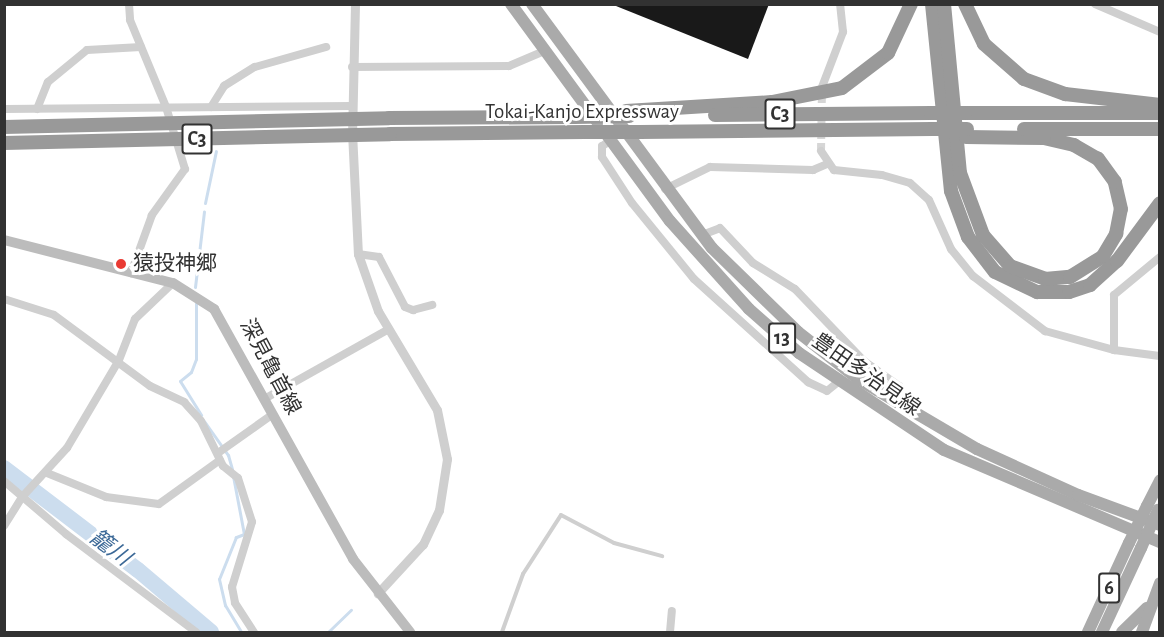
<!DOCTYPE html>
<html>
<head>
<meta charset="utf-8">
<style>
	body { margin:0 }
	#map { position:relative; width:1164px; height:637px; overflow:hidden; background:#fff; font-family:"Alegreya Sans","Noto Sans JP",sans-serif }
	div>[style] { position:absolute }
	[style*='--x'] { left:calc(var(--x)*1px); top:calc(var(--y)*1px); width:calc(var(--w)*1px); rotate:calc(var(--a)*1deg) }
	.stream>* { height:3px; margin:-1.5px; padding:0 1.5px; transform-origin:1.5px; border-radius:1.5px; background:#cde }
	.river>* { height:16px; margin:-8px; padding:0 8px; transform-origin:8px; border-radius:8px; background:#cde }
	.building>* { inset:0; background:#191919 }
	.minor-tunnel>* { height:8px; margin-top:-4px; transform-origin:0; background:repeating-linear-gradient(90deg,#d6d6d6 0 8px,transparent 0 12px) }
	.service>* { height:4px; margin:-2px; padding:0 2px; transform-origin:2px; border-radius:2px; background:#cfcfcf }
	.minor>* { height:8px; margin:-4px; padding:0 4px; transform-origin:4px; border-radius:4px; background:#cfcfcf }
	.tertiary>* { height:9px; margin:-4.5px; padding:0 4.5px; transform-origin:4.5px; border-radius:4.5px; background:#cfcfcf }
	.secondary>* { height:10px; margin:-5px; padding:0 5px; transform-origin:5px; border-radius:5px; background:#bcbcbc }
	.primary>* { height:12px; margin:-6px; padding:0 6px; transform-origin:6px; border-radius:6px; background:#aaa }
	.motorway>* { height:14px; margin:-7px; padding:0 7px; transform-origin:7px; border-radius:7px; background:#999 }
	.primary-bridge>* { height:12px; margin:-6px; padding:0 6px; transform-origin:6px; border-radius:6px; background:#aaa }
	.motorway-bridge>* { height:14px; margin:-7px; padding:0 7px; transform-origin:7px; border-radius:7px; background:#999 }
	.dots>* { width:16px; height:16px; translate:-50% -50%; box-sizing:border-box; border:3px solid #fff; border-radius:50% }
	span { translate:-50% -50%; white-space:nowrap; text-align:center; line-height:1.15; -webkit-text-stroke:6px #fff; paint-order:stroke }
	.shield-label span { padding:2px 4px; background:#fff; border:2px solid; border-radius:4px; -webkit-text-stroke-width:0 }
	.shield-label { font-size:20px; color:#323232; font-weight:700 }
	.street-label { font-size:21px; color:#323232 }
	.poi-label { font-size:21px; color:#323232 }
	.left { translate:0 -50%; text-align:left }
	.water-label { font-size:22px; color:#3c6997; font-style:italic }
	.frame { position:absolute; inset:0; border:6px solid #323232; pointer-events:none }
</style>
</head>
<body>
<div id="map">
	<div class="stream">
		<div style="--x:205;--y:203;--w:53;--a:-78.1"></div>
		<div style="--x:195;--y:287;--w:76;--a:-83.2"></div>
		<div style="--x:196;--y:303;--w:56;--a:90"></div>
		<div style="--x:196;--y:359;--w:14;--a:111"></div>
		<div style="--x:191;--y:372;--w:14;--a:141"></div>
		<div style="--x:180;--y:381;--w:40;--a:58"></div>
		<div style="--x:204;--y:421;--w:42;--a:54.8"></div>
		<div style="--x:228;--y:455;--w:15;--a:74"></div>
		<div style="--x:233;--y:476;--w:59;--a:79.3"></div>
		<div style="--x:244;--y:534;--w:9;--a:159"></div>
		<div style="--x:236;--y:537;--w:45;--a:112"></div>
		<div style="--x:219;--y:579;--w:27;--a:77"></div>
		<div style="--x:225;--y:605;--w:31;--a:59"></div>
		<div style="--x:328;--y:632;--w:32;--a:-44"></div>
	</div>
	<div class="river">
		<div style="--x:4;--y:468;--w:168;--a:37.3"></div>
		<div style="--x:138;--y:570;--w:96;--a:40.3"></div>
	</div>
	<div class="building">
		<div style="clip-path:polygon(611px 4px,769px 4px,748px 59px)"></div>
	</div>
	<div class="minor-tunnel">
		<div style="--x:821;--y:151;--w:62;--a:-89.1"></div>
	</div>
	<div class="service">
		<div style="--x:502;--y:632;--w:62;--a:-70.1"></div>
		<div style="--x:523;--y:574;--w:70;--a:-57.2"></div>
		<div style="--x:561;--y:515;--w:60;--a:27.8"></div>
		<div style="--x:614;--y:543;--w:50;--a:15.2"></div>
	</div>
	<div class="minor">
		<div style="--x:129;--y:4;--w:16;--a:86"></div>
		<div style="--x:130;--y:20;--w:94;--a:67.5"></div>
		<div style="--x:166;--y:107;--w:65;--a:73"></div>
		<div style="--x:185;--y:169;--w:57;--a:125.7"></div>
		<div style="--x:152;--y:215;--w:62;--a:109.9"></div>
		<div style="--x:1095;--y:4;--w:71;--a:23.3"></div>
		<div style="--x:352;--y:67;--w:157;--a:-0.4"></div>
		<div style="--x:509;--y:66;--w:39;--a:-23"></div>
		<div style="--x:822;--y:87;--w:59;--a:-69.1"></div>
		<div style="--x:843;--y:32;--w:28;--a:-96"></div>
		<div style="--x:211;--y:107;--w:25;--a:-58"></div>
		<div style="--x:224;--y:86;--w:36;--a:-32"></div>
		<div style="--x:255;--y:67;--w:74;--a:-15.7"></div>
		<div style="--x:4;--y:109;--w:348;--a:-0.5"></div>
		<div style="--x:37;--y:109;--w:29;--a:-68"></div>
		<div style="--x:48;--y:82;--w:50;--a:-39.4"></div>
		<div style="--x:87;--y:50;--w:54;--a:-3.2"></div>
		<div style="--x:610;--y:141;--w:9;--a:148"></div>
		<div style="--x:602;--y:146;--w:11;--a:90"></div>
		<div style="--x:602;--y:157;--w:55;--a:56.9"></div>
		<div style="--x:632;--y:203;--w:98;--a:50.8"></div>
		<div style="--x:694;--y:279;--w:154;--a:42.1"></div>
		<div style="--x:808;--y:382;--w:21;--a:25"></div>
		<div style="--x:827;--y:391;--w:14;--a:-39"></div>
		<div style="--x:821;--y:151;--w:23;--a:56"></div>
		<div style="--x:834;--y:170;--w:48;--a:5.9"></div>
		<div style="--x:882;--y:175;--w:29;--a:16"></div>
		<div style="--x:910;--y:183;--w:25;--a:42"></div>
		<div style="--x:929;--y:200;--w:54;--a:65.8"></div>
		<div style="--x:951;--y:249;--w:35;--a:51"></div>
		<div style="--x:973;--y:276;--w:91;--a:37.4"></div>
		<div style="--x:1045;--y:331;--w:72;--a:15.4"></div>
		<div style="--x:1114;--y:350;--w:46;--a:7.4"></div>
		<div style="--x:665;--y:189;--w:50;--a:-26.1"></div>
		<div style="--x:710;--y:167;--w:103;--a:1.7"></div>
		<div style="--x:813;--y:170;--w:15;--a:-23"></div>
		<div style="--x:702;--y:235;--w:19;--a:-21"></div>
		<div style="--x:720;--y:228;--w:48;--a:46.7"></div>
		<div style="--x:753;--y:263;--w:49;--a:31.8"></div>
		<div style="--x:795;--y:289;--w:100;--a:46.2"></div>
		<div style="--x:864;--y:361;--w:43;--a:35.5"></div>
		<div style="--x:899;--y:386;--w:18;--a:96"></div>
		<div style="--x:358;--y:254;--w:21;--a:8"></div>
		<div style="--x:379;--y:257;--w:56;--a:62.5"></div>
		<div style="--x:405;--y:307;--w:9;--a:21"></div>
		<div style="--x:413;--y:310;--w:20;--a:-15"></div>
		<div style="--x:4;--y:299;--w:52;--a:17.7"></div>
		<div style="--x:54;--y:315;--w:119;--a:36.5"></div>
		<div style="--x:150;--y:386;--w:38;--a:25"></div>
		<div style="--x:184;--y:402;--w:25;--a:48"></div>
		<div style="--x:201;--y:421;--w:50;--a:63.9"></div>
		<div style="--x:223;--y:466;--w:19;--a:39"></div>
		<div style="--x:238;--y:478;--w:46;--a:72.3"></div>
		<div style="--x:252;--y:522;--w:68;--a:107.1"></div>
		<div style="--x:232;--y:587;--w:16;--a:79"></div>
		<div style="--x:235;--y:603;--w:35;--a:57"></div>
		<div style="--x:1114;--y:350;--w:55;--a:-90"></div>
		<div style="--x:1114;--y:295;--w:60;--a:-39.6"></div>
		<div style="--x:266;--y:398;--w:141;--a:-29.3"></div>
		<div style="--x:218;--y:453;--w:67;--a:-35.3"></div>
		<div style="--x:47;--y:473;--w:64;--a:22.1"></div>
		<div style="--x:106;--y:497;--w:53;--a:7.5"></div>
		<div style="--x:159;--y:504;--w:75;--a:-35.8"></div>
		<div style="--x:4;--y:481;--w:82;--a:40.5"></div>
		<div style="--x:66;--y:534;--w:163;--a:37"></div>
		<div style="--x:4;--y:526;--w:36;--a:-58"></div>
		<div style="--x:23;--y:496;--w:65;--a:-47.5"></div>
		<div style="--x:67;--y:448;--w:102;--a:-59.4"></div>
		<div style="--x:119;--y:360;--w:44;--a:-68.7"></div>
		<div style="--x:135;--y:319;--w:52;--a:-43.5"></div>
		<div style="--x:670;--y:632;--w:21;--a:-85"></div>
	</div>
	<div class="tertiary">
		<div style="--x:355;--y:4;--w:128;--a:91.3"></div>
		<div style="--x:352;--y:132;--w:122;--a:87.2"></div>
		<div style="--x:358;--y:254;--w:60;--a:70.7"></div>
		<div style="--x:378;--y:311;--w:115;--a:59.2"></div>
		<div style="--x:437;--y:410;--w:50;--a:78.5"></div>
		<div style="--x:447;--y:459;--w:52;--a:98.9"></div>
		<div style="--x:439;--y:510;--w:38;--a:115"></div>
		<div style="--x:423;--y:544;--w:67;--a:132.6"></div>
	</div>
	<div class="secondary">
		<div style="--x:4;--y:240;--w:174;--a:14.3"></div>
		<div style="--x:173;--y:283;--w:49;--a:32.4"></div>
		<div style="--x:214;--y:309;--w:286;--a:60.9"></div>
		<div style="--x:353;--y:559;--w:93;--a:52"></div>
	</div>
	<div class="primary">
		<div style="--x:511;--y:4;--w:269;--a:53.8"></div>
		<div style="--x:670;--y:221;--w:118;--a:48.1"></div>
		<div style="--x:749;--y:309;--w:67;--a:41.3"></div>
		<div style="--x:799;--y:353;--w:174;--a:33.8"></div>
		<div style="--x:944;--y:450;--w:235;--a:23.1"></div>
		<div style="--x:532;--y:4;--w:303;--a:53.6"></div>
		<div style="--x:712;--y:248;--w:120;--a:44.3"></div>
		<div style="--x:798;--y:332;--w:76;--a:38.1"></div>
		<div style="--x:858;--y:379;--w:138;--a:30.5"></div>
		<div style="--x:977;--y:449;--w:111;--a:24.5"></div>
		<div style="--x:1078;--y:495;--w:87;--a:20.1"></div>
		<div style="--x:1147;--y:506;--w:29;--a:-63"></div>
		<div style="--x:1088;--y:632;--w:98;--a:-65.3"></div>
		<div style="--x:1102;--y:632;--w:93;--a:-65.1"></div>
		<div style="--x:1122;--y:632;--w:35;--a:-44"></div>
		<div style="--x:1142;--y:632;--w:52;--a:-69.8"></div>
	</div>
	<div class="motorway">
		<div style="--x:932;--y:4;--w:188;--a:84.2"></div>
		<div style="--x:951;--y:191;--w:49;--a:69.7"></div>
		<div style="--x:968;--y:237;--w:44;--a:52.4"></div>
		<div style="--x:995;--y:272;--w:47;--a:25.5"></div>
		<div style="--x:1037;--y:292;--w:32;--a:0"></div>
		<div style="--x:1069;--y:292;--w:22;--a:-18"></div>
		<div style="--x:1090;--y:285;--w:36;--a:-42"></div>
		<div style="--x:1117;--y:261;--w:72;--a:-53.4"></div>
		<div style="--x:944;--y:4;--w:170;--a:84.6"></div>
		<div style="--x:960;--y:173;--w:66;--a:69.6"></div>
		<div style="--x:983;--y:235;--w:41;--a:48.9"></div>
		<div style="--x:1010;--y:266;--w:37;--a:20"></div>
		<div style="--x:1045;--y:279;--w:25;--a:-5"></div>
		<div style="--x:1070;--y:277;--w:39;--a:-32"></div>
		<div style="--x:1103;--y:256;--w:26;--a:-59"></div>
		<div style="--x:1116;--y:234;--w:25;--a:-79"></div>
		<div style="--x:1121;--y:209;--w:28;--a:-103"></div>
		<div style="--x:1115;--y:182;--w:29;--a:-126"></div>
		<div style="--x:1098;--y:159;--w:28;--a:-150"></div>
		<div style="--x:1074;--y:145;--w:31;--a:-167"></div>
		<div style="--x:1044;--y:138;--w:78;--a:-179.3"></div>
		<div style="--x:965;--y:4;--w:44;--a:64.6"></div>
		<div style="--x:984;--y:44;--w:53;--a:41.2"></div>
		<div style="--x:1024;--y:79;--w:44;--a:20.1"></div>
		<div style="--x:1065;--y:94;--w:96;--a:6.6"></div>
		<div style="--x:626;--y:111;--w:146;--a:-3.5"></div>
		<div style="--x:772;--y:102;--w:71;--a:-11.3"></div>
		<div style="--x:842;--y:88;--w:58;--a:-37.3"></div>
		<div style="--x:888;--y:53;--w:54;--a:-64.9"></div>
		<div style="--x:965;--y:113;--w:193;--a:0"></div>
		<div style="--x:715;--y:115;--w:216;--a:-0.5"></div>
		<div style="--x:389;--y:118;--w:185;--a:-0.3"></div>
		<div style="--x:1024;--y:129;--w:136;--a:0"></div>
		<div style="--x:640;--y:132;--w:292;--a:-0.6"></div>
		<div style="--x:390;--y:134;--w:195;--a:-0.6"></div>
	</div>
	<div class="primary-bridge">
		<div style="--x:1129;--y:543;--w:41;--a:-64.1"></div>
		<div style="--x:1141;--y:548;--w:42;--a:-65.9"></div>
	</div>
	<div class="motorway-bridge">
		<div style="--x:931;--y:113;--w:34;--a:0"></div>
		<div style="--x:574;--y:117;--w:55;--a:-1"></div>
		<div style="--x:4;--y:127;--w:385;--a:-1.3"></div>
		<div style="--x:932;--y:129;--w:35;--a:0"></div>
		<div style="--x:585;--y:132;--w:55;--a:0"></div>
		<div style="--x:4;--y:143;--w:386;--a:-1.3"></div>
	</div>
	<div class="dots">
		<div style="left:121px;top:264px;background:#e93a33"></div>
	</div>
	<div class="shield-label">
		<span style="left:780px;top:114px">C3</span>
		<span style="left:197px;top:139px">C3</span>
		<span style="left:782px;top:338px">13</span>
		<span style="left:1109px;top:588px">6</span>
	</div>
	<div class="street-label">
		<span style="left:582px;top:112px">Tokai-Kanjo Expressway</span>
		<span style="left:270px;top:367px;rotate:62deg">深見亀首線</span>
		<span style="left:866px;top:375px;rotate:35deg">豊田多治見線</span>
	</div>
	<div class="poi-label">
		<span class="left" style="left:133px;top:264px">猿投神郷</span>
	</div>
	<div class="water-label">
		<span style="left:110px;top:548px;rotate:37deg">籠川</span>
	</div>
	<div class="frame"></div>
</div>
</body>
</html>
